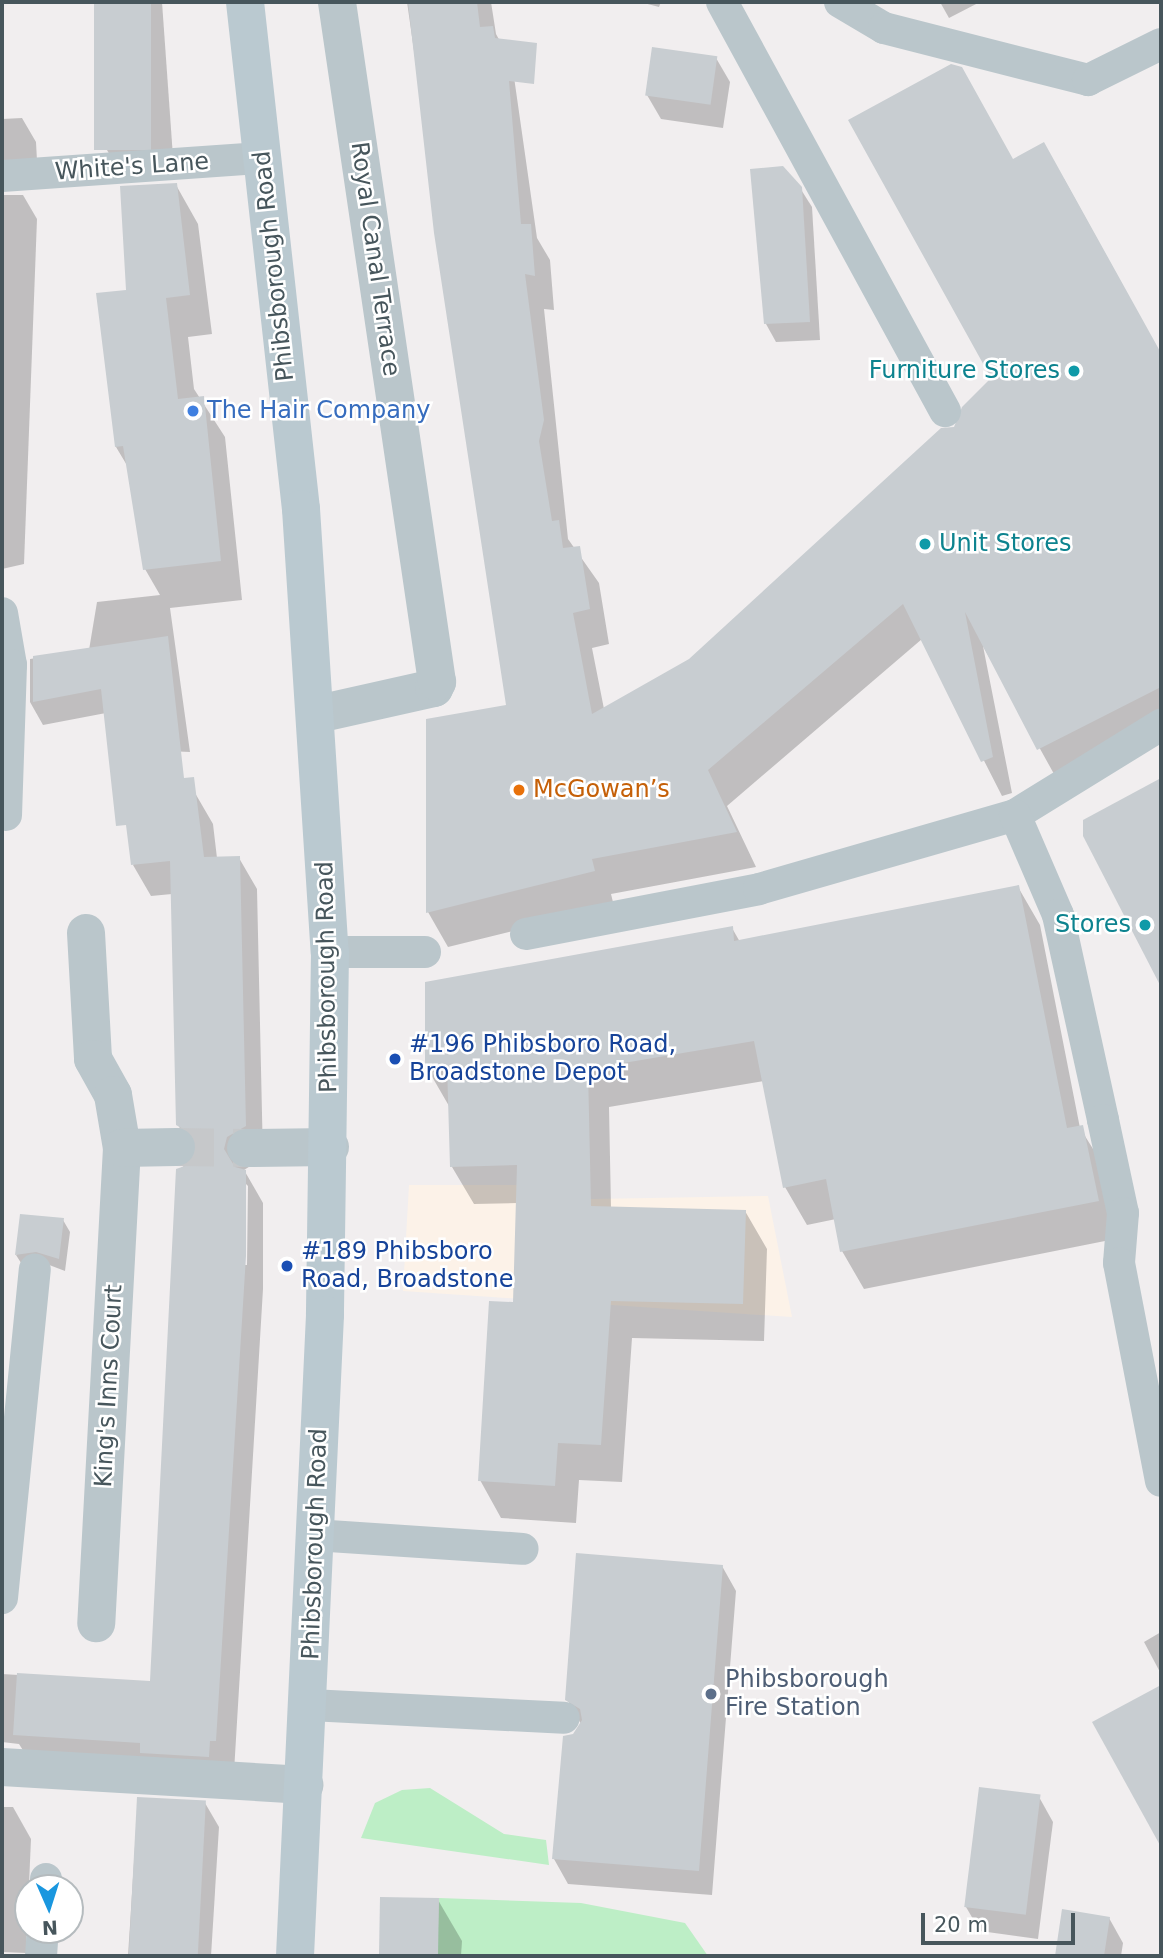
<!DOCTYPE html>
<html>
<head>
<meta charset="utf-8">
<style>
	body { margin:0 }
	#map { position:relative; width:1163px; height:1958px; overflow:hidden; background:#f1eeef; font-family:"DejaVu Sans",sans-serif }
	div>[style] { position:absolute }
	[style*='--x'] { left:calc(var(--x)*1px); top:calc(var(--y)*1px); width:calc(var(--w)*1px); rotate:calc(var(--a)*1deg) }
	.commercial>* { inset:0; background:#fcf2e8 }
	.green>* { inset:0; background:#bdeec6 }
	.shadow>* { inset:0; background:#0003 }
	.building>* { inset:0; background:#c8cdd1; transform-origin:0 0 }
	.minor-tunnel>* { height:38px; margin-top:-19px; transform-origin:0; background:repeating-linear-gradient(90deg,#c6c8ca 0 38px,transparent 0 57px) }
	.service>* { height:32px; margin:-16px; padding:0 16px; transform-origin:16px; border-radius:16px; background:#bac6cb }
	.minor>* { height:38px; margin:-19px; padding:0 19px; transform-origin:19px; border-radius:19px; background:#bac6cb }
	.secondary>* { height:38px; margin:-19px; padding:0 19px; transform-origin:19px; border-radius:19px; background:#bac9d0 }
	.dots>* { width:19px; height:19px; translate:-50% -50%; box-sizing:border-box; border:4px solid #fff; border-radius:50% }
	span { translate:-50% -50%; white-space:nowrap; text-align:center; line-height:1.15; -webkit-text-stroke:5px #fff; paint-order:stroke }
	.street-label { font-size:24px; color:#47565c }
	.culture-label { font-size:24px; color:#0d838f }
	.right { translate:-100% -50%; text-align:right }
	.left { translate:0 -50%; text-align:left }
	.shop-label { font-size:24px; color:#366cbe }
	.food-label { font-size:24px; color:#c56008 }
	.transit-label { font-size:24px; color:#164399 }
	.service-label { font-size:24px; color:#4e5e75 }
	.frame { position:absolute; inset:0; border:4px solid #47565c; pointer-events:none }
	.north { position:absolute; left:14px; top:1874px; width:70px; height:70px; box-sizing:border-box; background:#fff; border:2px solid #b5bbbe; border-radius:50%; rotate:177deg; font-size:19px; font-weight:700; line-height:28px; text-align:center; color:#47565c }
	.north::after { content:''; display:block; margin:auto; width:24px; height:32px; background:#1a97df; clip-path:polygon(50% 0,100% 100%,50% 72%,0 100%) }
	.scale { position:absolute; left:921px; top:1913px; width:154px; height:32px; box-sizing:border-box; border:4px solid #47565c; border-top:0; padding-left:9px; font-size:21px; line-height:24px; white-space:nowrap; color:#47565c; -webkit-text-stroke:5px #fff; paint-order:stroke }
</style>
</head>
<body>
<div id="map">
	<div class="commercial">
		<div style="clip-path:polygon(409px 1185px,534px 1185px,535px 1200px,768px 1196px,792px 1317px,403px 1291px)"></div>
	</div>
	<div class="green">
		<div style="clip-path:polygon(430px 1788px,504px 1834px,546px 1840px,549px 1865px,361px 1838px,375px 1803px,402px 1790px)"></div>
		<div style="clip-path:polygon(439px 1898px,581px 1903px,685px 1923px,708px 1956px,437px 1956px)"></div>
	</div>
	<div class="shadow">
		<div style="clip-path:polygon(96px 2px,162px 2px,174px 171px,121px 174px,107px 150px)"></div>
		<div style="clip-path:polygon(407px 2px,491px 2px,496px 34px,512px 63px,537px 238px,550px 260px,554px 310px,544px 309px,568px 539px,599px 583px,609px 644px,592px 648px,604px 709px,690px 660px,956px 428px,993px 378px,1013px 161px,1064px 179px,1161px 355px,1161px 729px,1059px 783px,983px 646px,1012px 793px,1002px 796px,922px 639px,727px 806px,756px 867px,611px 894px,614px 906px,448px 947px,428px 912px,508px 707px)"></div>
		<div style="clip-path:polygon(640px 2px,661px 2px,659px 7px)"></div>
		<div style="clip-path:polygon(940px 2px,980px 2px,949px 18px)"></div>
		<div style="clip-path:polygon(716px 58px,730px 82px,723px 128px,661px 119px,647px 95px)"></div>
		<div style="clip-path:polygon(22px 118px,36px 142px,38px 179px,6px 184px,2px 192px,2px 119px)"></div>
		<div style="clip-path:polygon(176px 185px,198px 224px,212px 334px,188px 337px,194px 389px,225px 437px,242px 600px,170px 608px,190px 752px,120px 749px,106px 713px,43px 725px,30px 702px,30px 659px,89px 650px,97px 602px,160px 595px,145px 569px,128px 467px,116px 447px,98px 295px,128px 292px)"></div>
		<div style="clip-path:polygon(800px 188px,812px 207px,820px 340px,776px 342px,766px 324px)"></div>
		<div style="clip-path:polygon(2px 195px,23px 195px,37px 219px,24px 564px,2px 569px)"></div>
		<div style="clip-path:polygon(1161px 780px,1161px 983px,1084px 836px,1084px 821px)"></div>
		<div style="clip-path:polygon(evenodd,195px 793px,213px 824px,217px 858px,239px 858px,257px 889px,263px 1158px,244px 1170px,263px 1203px,263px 1289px,234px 1772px,33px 1766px,19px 1744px,2px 1742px,2px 1674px,151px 1683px,178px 1170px,197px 1157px,178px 1125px,172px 894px,151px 896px,133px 865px,195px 793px,244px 1182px,248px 1186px,247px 1265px,244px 1265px,244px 1182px)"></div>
		<div style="clip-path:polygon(1018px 887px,1040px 925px,1080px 1128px,1103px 1165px,1120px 1238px,864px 1289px,842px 1251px,836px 1219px,807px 1225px,785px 1187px,764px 1081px,609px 1107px,611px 1208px,745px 1211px,767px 1249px,764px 1341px,632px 1338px,622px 1482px,579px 1480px,576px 1523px,501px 1518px,480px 1480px,515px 1304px,518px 1203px,474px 1204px,452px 1167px,449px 1106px,427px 1068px,732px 928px,740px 942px)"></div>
		<div style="clip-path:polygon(63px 1220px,70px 1232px,65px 1271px,44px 1263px,23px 1266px,16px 1255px)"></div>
		<div style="clip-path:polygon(722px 1566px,736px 1591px,712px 1895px,568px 1884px,554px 1859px,574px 1736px,581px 1724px,567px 1699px)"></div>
		<div style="clip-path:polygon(1161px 1632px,1161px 1674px,1144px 1642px)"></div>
		<div style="clip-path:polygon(1161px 1687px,1161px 1836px,1095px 1722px)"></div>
		<div style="clip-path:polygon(1039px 1797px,1053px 1822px,1038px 1939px,980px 1931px,966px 1907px)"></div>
		<div style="clip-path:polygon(138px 1799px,205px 1803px,219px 1827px,211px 1956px,128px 1956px)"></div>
		<div style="clip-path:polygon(2px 1807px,13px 1807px,31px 1839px,26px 1953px,2px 1952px)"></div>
		<div style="clip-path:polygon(381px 1899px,438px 1900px,462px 1941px,461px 1956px,381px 1956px)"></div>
		<div style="clip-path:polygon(1064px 1911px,1109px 1918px,1123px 1943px,1121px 1956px,1057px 1956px)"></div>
	</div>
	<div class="building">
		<div style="left:94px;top:2px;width:57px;height:148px"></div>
		<div style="clip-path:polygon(408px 2px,477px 2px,480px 27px,493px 26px,495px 38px,537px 43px,534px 84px,509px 81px,521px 224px,531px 224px,535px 276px,525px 274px,544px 420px,539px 441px,552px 521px,559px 520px,563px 548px,580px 546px,590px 609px,573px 613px,592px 714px,689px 659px,941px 428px,954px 427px,962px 407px,991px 378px,848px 120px,951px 64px,962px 67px,1013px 159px,1044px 142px,1161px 353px,1161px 687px,1037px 750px,965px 612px,993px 757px,981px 762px,903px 604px,708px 770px,737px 832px,592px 859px,595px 871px,426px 913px,426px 719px,506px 705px,434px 233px)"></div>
		<div style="left:652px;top:47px;width:66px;height:49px;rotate:8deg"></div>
		<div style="clip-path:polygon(783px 166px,802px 187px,810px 322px,764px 324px,750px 169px)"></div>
		<div style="clip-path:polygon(177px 183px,190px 295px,166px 298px,172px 348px,178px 399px,204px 396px,221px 561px,143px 570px,123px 446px,115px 447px,96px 293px,126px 290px,120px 186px)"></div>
		<div style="clip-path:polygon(168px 636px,184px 778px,194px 777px,204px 857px,240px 856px,246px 1126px,227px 1137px,224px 1149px,235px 1167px,246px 1170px,246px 1256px,216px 1741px,210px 1741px,209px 1757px,140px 1753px,140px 1743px,13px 1735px,17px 1673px,150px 1681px,176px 1169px,188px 1165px,198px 1147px,194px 1135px,176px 1125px,170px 861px,131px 865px,126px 825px,116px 826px,101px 689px,33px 702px,33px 656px)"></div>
		<div style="clip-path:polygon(1161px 778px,1161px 987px,1083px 836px,1083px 820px)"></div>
		<div style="clip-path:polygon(1019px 885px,1067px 1128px,1083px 1125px,1099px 1201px,840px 1252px,826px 1179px,783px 1188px,754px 1041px,588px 1069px,591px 1206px,746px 1210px,743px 1304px,611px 1301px,601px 1445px,558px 1443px,555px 1486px,478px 1481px,489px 1301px,513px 1302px,517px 1165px,450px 1167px,447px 1065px,425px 1069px,425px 982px,733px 926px,734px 941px)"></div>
		<div style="clip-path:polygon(20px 1214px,64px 1218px,59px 1259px,36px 1252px,15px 1255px)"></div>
		<div style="clip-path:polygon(576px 1553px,723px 1565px,699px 1871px,552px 1859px,563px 1736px,573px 1734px,582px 1720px,580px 1709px,565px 1700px)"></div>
		<div style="clip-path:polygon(1161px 1685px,1161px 1847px,1092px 1722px)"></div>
		<div style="left:979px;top:1787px;width:62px;height:121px;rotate:7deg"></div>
		<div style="left:137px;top:1797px;width:69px;height:159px;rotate:3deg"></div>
		<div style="left:380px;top:1897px;width:59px;height:59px;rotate:1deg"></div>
		<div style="clip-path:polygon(1062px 1909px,1110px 1917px,1104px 1956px,1055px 1956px)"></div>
	</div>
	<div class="minor-tunnel">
		<div style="--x:176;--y:1147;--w:70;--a:0.8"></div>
	</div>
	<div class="service">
		<div style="--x:722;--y:2;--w:466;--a:61.4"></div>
		<div style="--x:840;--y:2;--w:51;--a:30.6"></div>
		<div style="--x:884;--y:28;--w:211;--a:14.3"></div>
		<div style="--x:1088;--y:80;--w:81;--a:-26.3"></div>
		<div style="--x:2;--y:176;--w:260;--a:-4"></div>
		<div style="--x:2;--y:613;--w:53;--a:80.2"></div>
		<div style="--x:11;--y:665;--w:150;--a:91.9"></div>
		<div style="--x:1015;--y:815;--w:172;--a:-31.7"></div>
		<div style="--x:526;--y:934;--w:237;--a:-10.9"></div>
		<div style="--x:759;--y:889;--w:266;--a:-16.1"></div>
		<div style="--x:1015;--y:815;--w:109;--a:66.7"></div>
		<div style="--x:1058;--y:915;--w:210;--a:77.6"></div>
		<div style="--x:1103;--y:1120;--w:95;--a:77.9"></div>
		<div style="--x:1123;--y:1213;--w:50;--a:94.6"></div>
		<div style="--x:1119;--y:1263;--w:222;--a:79.1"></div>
		<div style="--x:330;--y:952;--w:95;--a:0"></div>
		<div style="--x:314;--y:1535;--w:209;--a:3.8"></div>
		<div style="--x:2;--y:1598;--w:330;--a:-84.3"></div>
		<div style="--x:310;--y:1705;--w:254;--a:2.9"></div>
		<div style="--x:46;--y:1888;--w:9;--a:-90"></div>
		<div style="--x:41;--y:1956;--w:26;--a:-86"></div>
	</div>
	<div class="minor">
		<div style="--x:318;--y:714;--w:119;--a:-12.6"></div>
		<div style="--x:434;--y:688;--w:7;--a:-63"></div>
		<div style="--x:437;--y:682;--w:687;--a:-98.37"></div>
		<div style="--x:86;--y:933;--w:126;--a:86.8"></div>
		<div style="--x:93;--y:1059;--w:41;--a:60.9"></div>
		<div style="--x:113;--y:1095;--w:54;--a:80.4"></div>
		<div style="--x:122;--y:1148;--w:476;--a:93.1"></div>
		<div style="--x:122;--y:1148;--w:54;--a:-1.1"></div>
		<div style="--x:246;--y:1148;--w:84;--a:-0.7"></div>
		<div style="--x:2;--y:1767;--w:303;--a:3.4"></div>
	</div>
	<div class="secondary">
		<div style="--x:245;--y:2;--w:510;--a:83.7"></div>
		<div style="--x:301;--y:509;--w:444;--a:86.3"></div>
		<div style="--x:330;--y:952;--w:363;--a:90.8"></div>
		<div style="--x:325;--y:1315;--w:642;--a:92.68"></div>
	</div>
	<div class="dots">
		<div style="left:1074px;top:371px;background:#0f9aa8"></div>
		<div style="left:193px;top:411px;background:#3f7fe0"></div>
		<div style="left:925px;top:544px;background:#0f9aa8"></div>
		<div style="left:519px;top:790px;background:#e8710a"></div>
		<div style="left:1145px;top:925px;background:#0f9aa8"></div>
		<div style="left:395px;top:1059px;background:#1a4fb4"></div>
		<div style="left:287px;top:1266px;background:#1a4fb4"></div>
		<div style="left:711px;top:1694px;background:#5c6f8a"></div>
	</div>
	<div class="street-label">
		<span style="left:132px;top:167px;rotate:-4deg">White's Lane</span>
		<span style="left:375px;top:259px;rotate:82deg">Royal Canal Terrace</span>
		<span style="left:274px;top:266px;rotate:-96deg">Phibsborough Road</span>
		<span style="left:327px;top:977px;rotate:-91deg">Phibsborough Road</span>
		<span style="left:109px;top:1386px;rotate:-87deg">King's Inns Court</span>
		<span style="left:315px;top:1544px;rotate:-88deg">Phibsborough Road</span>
	</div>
	<div class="culture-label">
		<span class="right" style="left:1060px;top:371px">Furniture Stores</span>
		<span class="left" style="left:939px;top:544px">Unit Stores</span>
		<span class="right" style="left:1131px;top:925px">Stores</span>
	</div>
	<div class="shop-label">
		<span class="left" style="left:207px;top:411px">The Hair Company</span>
	</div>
	<div class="food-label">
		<span class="left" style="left:533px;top:790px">McGowan’s</span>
	</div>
	<div class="transit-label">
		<span class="left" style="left:409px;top:1059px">#196 Phibsboro Road,<br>Broadstone Depot</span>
		<span class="left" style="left:301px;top:1266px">#189 Phibsboro<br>Road, Broadstone</span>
	</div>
	<div class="service-label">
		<span class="left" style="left:725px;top:1694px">Phibsborough<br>Fire Station</span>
	</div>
	<div class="frame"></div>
	<div class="north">N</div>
	<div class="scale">20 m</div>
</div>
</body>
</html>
